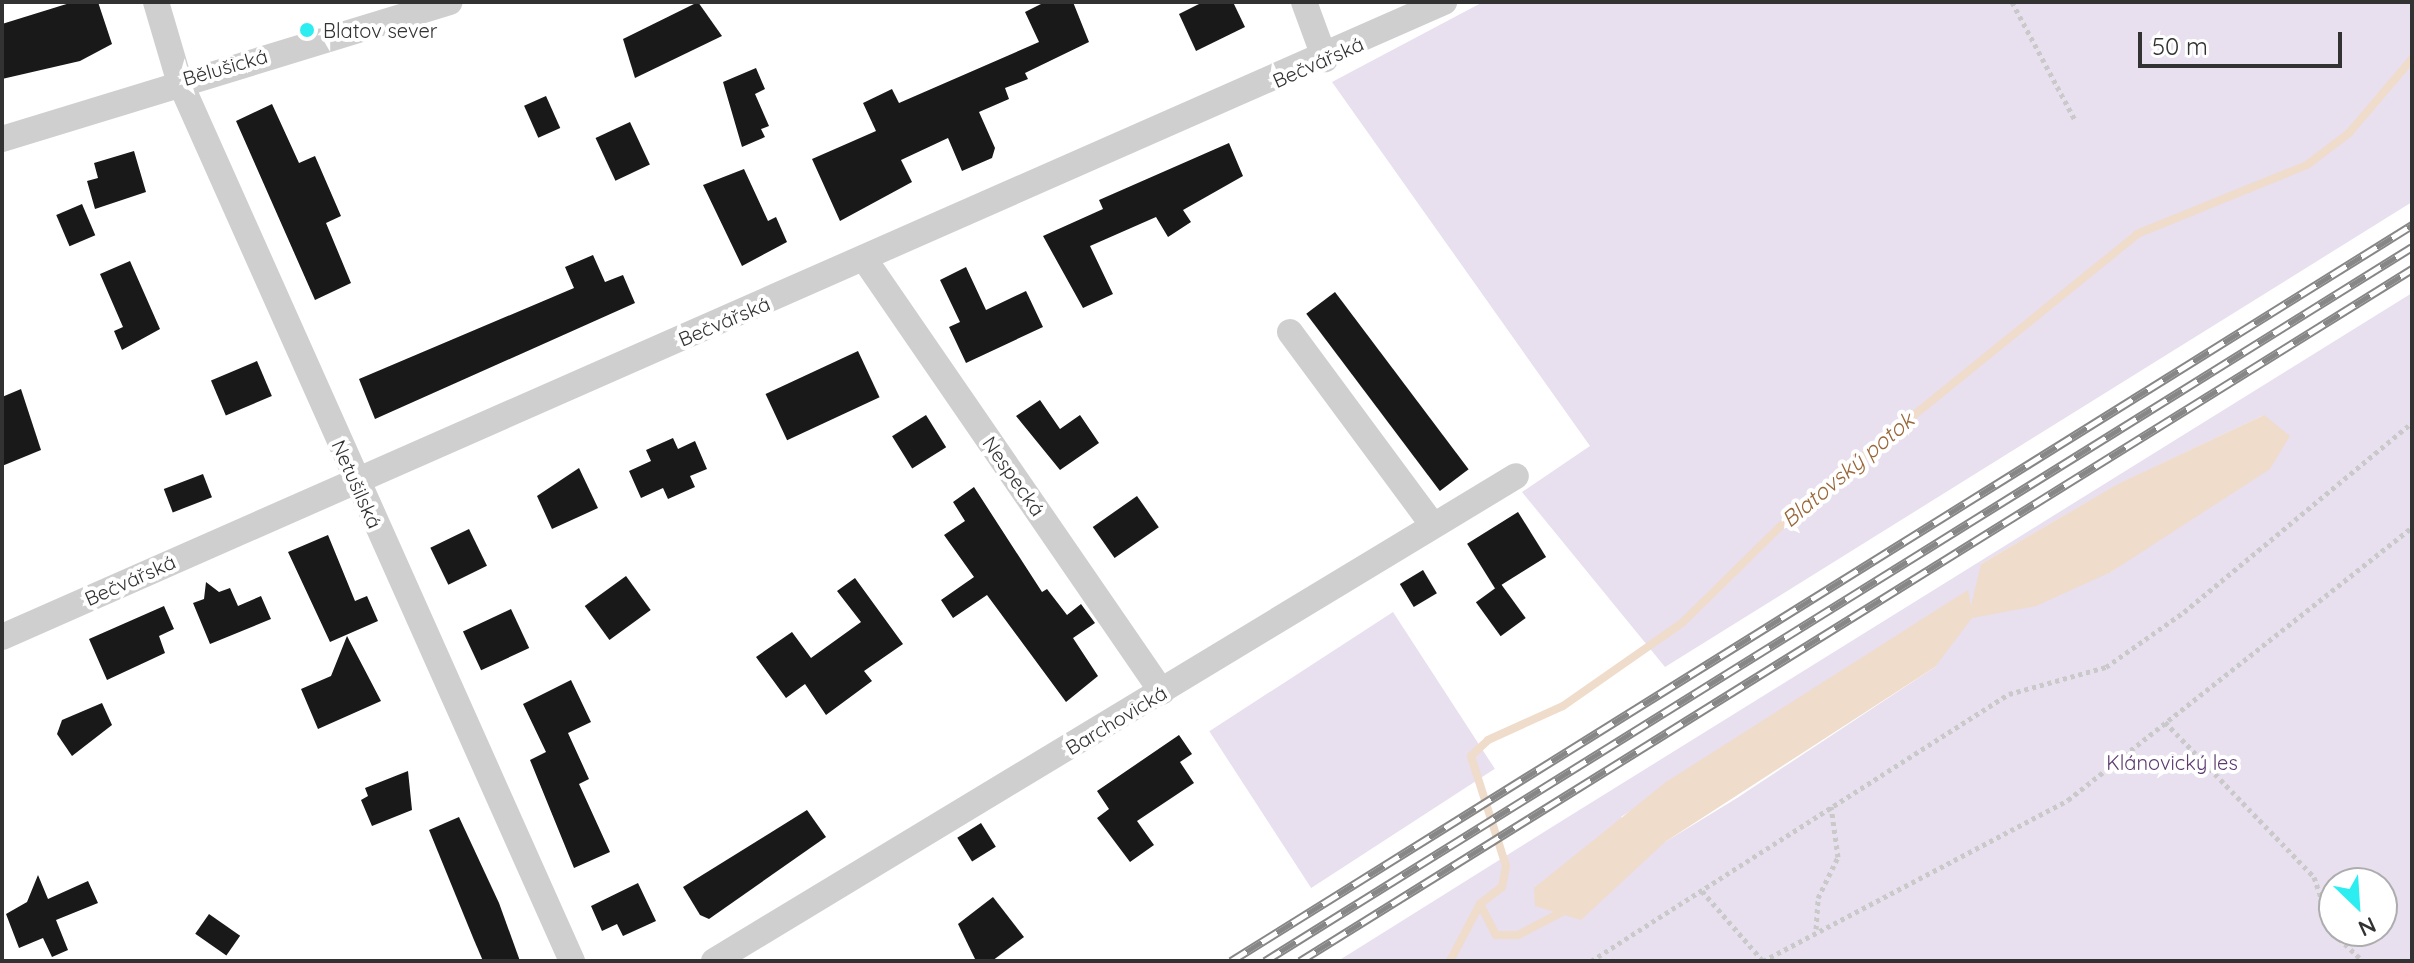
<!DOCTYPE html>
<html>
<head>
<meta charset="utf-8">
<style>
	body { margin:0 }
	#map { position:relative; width:2414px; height:963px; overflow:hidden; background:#fff; font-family:Quicksand,sans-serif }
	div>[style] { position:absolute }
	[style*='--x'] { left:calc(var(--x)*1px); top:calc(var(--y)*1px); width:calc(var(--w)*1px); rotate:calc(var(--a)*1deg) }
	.green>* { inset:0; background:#e8dfef; transform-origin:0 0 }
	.water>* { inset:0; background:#efdccb }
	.stream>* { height:8px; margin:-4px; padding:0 4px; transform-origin:4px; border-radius:4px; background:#efdccb }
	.building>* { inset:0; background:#191919; transform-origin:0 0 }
	.path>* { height:5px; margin-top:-2.5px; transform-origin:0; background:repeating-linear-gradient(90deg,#c9c9c9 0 4px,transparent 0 8px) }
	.street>* { height:26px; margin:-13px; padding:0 13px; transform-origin:13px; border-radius:13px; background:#cfcfcf }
	.rail>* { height:9px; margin-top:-4.5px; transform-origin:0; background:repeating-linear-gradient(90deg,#fff 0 18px,#878787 0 36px); box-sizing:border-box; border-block:2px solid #878787 }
	.dots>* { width:22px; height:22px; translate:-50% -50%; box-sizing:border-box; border:4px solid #fff; border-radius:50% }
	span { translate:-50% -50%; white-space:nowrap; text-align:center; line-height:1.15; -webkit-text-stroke:8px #fff; paint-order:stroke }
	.poi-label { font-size:20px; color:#323232 }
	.left { translate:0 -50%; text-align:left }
	.street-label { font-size:20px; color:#323232 }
	.park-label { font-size:20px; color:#5c3b71 }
	.water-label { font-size:22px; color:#9a6739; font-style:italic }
	.frame { position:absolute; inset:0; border:4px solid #323232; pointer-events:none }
	.north { position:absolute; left:2318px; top:867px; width:80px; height:80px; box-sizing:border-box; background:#fff; border:2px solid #adadad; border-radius:50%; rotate:155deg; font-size:22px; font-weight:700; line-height:32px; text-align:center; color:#323232 }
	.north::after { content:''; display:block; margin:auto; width:28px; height:36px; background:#2cedf0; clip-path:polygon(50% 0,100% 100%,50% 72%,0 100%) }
	.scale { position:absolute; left:2138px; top:32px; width:204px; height:36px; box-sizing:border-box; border:4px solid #323232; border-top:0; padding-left:10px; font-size:24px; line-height:28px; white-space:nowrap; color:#323232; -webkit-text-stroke:6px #fff; paint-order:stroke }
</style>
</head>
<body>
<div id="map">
	<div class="green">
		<div style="clip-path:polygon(1483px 2px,2412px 2px,2412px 202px,1665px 667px,1522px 492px,1590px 446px,1332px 82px)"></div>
		<div style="clip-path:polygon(evenodd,2412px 293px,2412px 961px,1338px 961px,1552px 827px,2412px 293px,2264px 415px,2140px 552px,2111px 572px,1981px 564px,2119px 484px,2264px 415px,2412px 293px,1968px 591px,1935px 667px,1737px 798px,1665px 842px,1621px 817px,1968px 591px,2412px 293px,2334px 883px,2382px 883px,2382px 931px,2334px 931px,2334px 883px)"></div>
		<div style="left:1393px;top:612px;width:187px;height:219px;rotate:57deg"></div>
	</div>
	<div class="water">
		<div style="clip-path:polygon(2264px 415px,2290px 436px,2270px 469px,2111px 572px,2036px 606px,1972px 618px,1935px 667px,1665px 842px,1581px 920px,1535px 906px,1534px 888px,1666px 782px,1968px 590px,1971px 606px,1981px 564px,2118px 484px)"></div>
	</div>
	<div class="stream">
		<div style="--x:1480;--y:904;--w:35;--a:63"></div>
		<div style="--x:1496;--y:935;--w:22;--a:0"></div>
		<div style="--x:1518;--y:935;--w:50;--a:-27.6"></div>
		<div style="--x:1450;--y:961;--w:64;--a:-62.2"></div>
		<div style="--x:1480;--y:904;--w:28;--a:-38"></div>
		<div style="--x:1502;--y:887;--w:21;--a:-79"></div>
		<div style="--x:1506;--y:866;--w:115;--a:-107.7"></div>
		<div style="--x:1471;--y:756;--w:23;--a:-43"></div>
		<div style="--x:1488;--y:740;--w:82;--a:-24.4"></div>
		<div style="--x:1563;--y:706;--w:145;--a:-34.9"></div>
		<div style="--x:1682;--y:623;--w:163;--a:-44.5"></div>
		<div style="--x:1798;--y:509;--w:437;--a:-39"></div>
		<div style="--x:2137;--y:234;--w:183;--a:-22.1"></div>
		<div style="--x:2307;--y:165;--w:53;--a:-37.3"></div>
		<div style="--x:2349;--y:133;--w:97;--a:-49.6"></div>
	</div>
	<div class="building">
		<div style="clip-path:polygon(73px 2px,98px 2px,112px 44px,80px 61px,2px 79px,2px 24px)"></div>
		<div style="clip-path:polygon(698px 2px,722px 36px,635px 78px,623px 39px)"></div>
		<div style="clip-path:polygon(1045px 2px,1073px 2px,1089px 42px,1025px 73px,1028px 79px,1005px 88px,1009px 99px,979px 112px,995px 148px,992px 158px,962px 171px,948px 138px,901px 160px,912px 182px,840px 221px,812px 159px,876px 131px,863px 103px,892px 89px,899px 103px,1039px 42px,1025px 12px)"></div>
		<div style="clip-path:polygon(1203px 2px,1233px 2px,1245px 27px,1196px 51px,1179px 14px)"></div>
		<div style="clip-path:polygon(756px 68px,765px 89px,755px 94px,769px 126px,761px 129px,765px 137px,742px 147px,723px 82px)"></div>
		<div style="left:546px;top:96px;width:35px;height:24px;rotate:66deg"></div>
		<div style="clip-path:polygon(272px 104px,299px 163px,315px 156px,341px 216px,326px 223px,351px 283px,315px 300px,236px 121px)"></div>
		<div style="left:630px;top:122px;width:47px;height:38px;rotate:65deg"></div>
		<div style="clip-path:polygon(1229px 143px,1243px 176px,1183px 210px,1191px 222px,1168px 237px,1156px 217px,1090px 246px,1113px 294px,1083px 308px,1043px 236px,1103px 209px,1099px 200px)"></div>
		<div style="clip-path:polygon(134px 151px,146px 192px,95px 209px,87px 181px,98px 178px,94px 163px)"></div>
		<div style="clip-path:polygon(744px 169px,768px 221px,776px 217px,787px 242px,742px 266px,703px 185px)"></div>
		<div style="left:82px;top:204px;width:34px;height:28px;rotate:67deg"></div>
		<div style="clip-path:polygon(593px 255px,605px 282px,623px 275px,635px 303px,375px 419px,359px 379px,574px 288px,565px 267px)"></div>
		<div style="clip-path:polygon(130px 261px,160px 329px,122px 350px,114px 331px,123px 327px,100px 274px)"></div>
		<div style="clip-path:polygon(966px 267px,986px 310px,1026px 291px,1043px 327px,966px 363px,949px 327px,960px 322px,940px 280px)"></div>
		<div style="left:1335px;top:292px;width:222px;height:36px;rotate:53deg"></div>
		<div style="left:858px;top:351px;width:51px;height:102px;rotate:65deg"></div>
		<div style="left:257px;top:361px;width:38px;height:50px;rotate:67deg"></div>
		<div style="clip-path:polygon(21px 389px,41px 450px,2px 466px,2px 397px)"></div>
		<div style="clip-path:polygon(1040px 400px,1060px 429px,1080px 415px,1099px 443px,1060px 470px,1016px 416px)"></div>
		<div style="left:926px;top:415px;width:38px;height:40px;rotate:58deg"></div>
		<div style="clip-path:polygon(673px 438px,678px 449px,695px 441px,707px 469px,690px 476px,695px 487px,668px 499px,663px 488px,641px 498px,629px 471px,651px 461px,646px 450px)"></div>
		<div style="clip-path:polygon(579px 468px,598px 508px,552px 529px,537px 496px)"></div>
		<div style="left:203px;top:474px;width:25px;height:42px;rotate:69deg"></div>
		<div style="clip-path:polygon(974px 487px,1042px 592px,1047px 589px,1067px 615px,1081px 604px,1095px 623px,1073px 638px,1098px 676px,1066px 702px,987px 595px,953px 618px,941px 600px,974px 577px,944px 535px,965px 521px,953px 502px)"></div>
		<div style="left:1137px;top:496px;width:38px;height:54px;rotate:55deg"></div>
		<div style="left:1518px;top:512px;width:53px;height:60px;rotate:58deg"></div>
		<div style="left:469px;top:529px;width:41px;height:43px;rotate:64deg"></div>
		<div style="clip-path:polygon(328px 535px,355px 601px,367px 596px,378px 621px,330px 642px,288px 552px)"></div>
		<div style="left:1423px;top:570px;width:27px;height:27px;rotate:59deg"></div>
		<div style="left:626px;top:576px;width:42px;height:51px;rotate:54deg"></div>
		<div style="clip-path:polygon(855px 578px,903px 644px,864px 671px,872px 681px,826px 715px,805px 684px,786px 698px,756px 657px,792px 632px,811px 658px,861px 622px,837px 591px)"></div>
		<div style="clip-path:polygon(206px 582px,219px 592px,230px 588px,238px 606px,261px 596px,271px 619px,210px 644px,193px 603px,204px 599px)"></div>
		<div style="left:1501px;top:584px;width:42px;height:31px;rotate:54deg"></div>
		<div style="clip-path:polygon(164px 606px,174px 629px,159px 636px,165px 653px,107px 680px,89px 639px)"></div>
		<div style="left:511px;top:609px;width:43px;height:53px;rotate:65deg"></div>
		<div style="clip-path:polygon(347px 636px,381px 701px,318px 729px,301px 689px,331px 676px)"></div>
		<div style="clip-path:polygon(571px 680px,591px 722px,568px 733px,589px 779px,579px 784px,610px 852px,574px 868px,530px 760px,546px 752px,523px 704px)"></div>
		<div style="clip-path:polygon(102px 703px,112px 725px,72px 756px,57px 734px,62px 720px)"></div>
		<div style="clip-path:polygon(1179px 735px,1192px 754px,1180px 762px,1194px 783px,1137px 821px,1154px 845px,1130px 862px,1097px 818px,1109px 809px,1097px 791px)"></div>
		<div style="clip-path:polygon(408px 771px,412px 810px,372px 826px,361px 800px,368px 796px,365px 788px)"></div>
		<div style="clip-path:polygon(807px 810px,826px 837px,709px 919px,700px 915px,683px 887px)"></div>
		<div style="clip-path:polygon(459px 817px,499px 903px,520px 961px,483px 961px,474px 940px,429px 830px)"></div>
		<div style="left:981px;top:823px;width:28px;height:28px;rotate:58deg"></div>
		<div style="clip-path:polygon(38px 875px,48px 899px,88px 881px,98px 903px,56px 920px,68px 950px,52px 957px,43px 938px,19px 948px,6px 914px,27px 902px)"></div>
		<div style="clip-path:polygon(638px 883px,656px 921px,623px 936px,617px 924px,602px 931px,591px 906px)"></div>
		<div style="clip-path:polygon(993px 897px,1024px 937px,992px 961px,976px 961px,958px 924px)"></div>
		<div style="left:209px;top:914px;width:38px;height:24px;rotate:35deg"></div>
	</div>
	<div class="path">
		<div style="--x:2012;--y:2;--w:134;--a:61.9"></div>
		<div style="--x:2165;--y:722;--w:215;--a:46.1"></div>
		<div style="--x:2314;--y:877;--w:59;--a:71.3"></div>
		<div style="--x:2333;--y:933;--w:41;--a:43"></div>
		<div style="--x:1702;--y:891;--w:93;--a:48.9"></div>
		<div style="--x:1816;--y:929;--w:31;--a:-86"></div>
		<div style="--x:1818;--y:898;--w:46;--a:-64"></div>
		<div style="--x:1838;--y:857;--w:51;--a:-97.8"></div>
		<div style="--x:1591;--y:961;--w:496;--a:-32.6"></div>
		<div style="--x:2009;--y:694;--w:101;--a:-15.6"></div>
		<div style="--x:2106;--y:667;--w:95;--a:-35.2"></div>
		<div style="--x:2184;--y:612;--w:296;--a:-39.7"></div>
		<div style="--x:1763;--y:961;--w:345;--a:-27.8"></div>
		<div style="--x:2068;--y:800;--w:439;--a:-38.4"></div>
	</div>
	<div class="street">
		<div style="--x:156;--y:2;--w:81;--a:73.6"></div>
		<div style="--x:179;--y:80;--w:965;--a:65.96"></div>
		<div style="--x:1304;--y:2;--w:61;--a:69.8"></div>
		<div style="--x:2;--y:139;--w:468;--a:-17"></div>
		<div style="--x:865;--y:260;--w:524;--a:55.49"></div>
		<div style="--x:1290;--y:332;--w:240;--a:53.5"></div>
		<div style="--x:2;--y:637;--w:1576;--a:-23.77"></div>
		<div style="--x:714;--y:961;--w:937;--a:-31.16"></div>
	</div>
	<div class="rail">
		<div style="--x:1231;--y:961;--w:1392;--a:-31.93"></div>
		<div style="--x:1265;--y:961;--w:1351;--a:-31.9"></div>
		<div style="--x:1300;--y:961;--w:1310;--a:-31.89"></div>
	</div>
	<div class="dots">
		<div style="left:307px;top:30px;background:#2cedf0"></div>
	</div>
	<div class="poi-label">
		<span class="left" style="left:323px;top:30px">Blatov sever</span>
	</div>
	<div class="street-label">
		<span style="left:1318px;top:62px;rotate:-24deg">Bečvářská</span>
		<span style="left:225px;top:67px;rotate:-16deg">Bělušická</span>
		<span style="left:724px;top:321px;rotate:-23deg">Bečvářská</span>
		<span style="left:1014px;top:476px;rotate:55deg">Nespecká</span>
		<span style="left:357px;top:484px;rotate:66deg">Netušilská</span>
		<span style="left:130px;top:580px;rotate:-24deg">Bečvářská</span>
		<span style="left:1116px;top:720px;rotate:-31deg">Barchovická</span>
	</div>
	<div class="park-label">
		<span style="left:2172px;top:762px">Klánovický les</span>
	</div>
	<div class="water-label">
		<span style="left:1848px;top:470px;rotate:-40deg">Blatovský potok</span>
	</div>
	<div class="frame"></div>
	<div class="north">N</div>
	<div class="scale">50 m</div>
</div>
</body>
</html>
